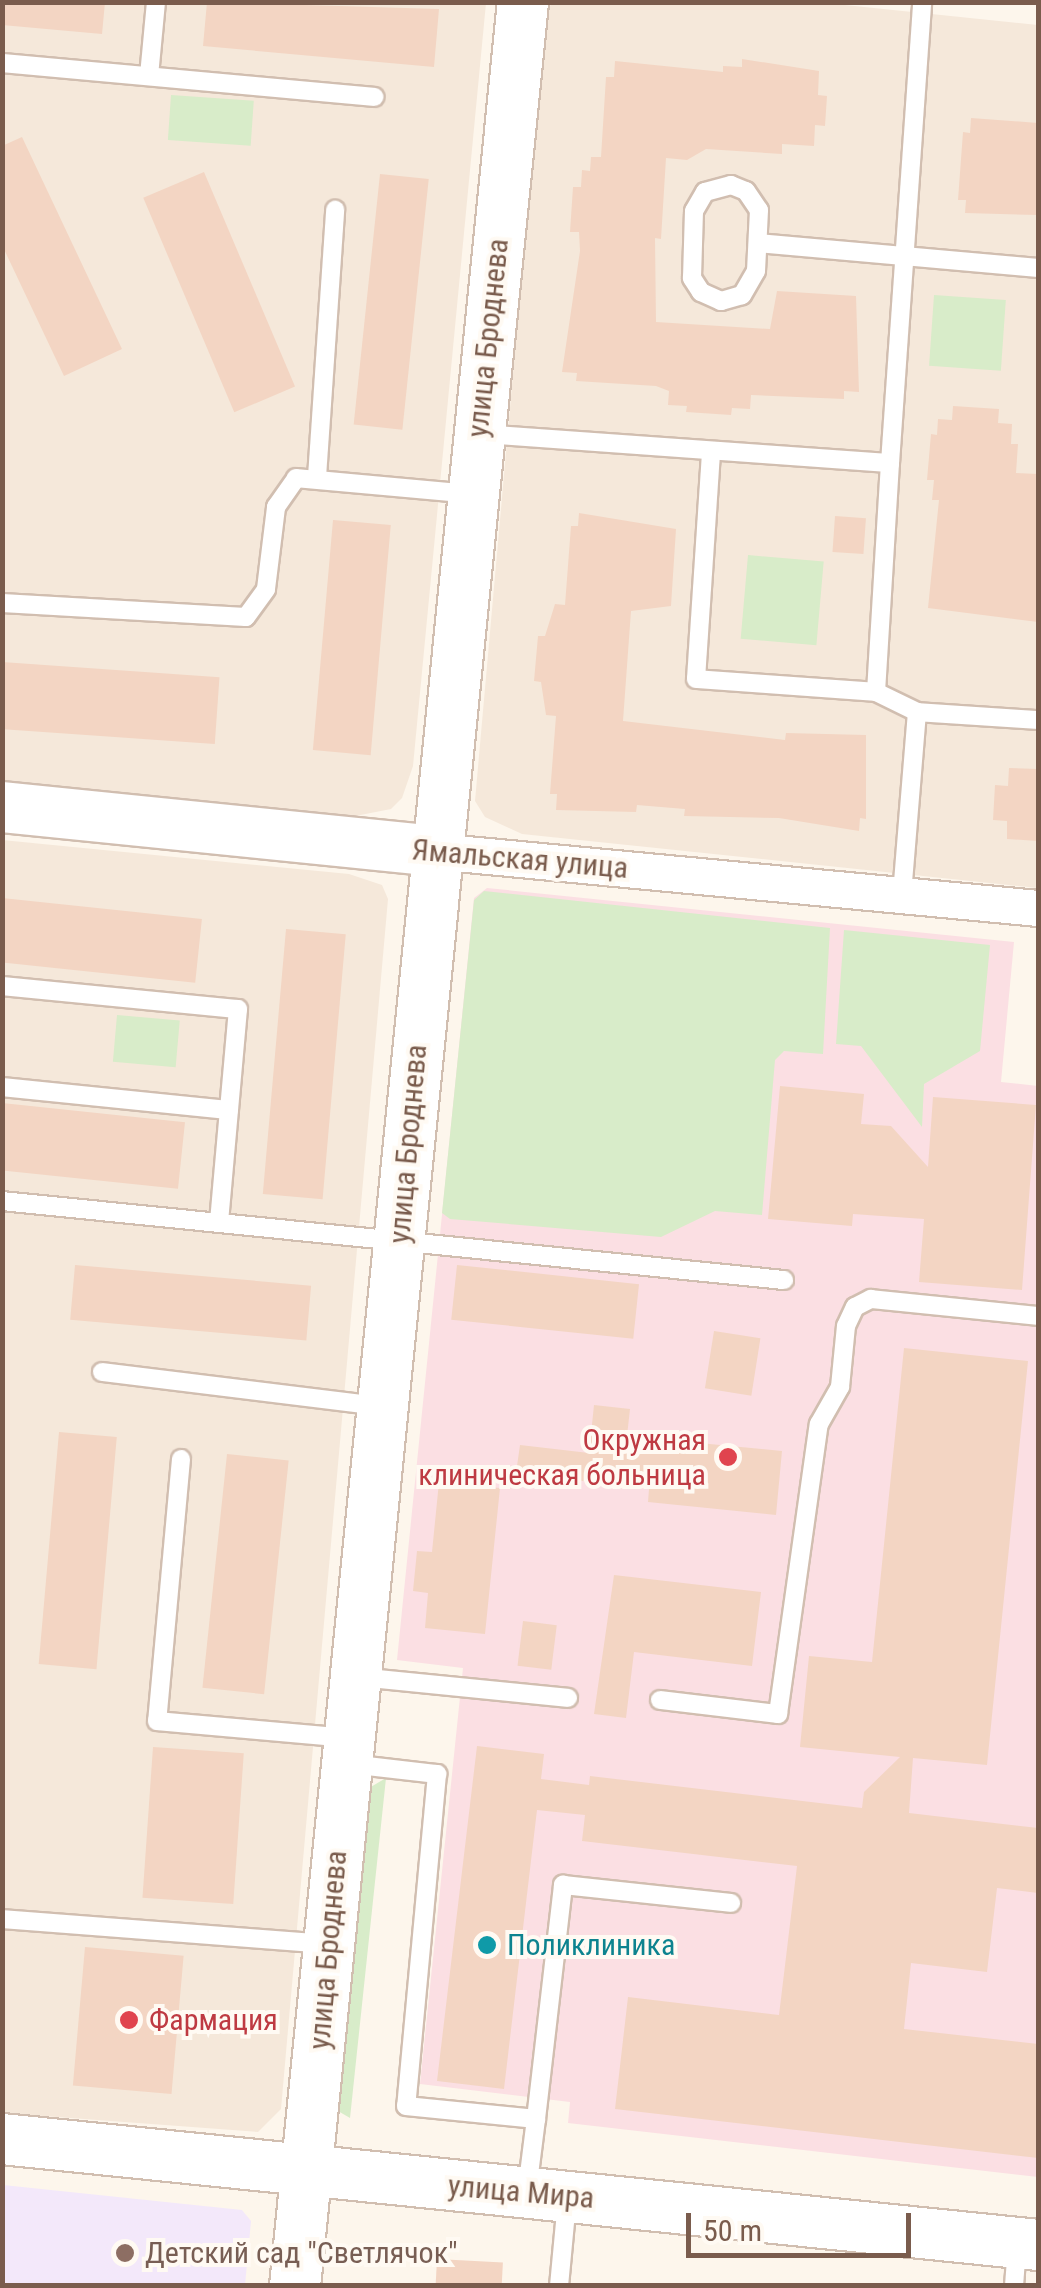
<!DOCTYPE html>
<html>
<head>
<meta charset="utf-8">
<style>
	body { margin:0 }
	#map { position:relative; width:1041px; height:2288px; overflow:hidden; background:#fdf6ec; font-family:"Roboto Condensed",sans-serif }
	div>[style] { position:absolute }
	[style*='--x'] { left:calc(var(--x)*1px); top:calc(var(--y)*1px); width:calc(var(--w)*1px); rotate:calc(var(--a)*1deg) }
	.residential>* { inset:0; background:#f5e8da }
	.education>* { inset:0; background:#f3e8fa }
	.medical>* { inset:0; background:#fbdfe3 }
	.green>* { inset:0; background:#d8ecc9; transform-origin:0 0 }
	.building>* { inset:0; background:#f3d5c3; transform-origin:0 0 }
	.roads { filter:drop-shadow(2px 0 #d1beb0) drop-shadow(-2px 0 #d1beb0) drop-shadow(0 2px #d1beb0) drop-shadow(0 -2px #d1beb0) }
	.lane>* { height:18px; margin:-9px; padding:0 9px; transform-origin:9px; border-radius:9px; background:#fff }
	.street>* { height:35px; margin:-17.5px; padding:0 17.5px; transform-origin:17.5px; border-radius:17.5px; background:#fff }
	.secondary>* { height:50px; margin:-25px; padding:0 25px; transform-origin:25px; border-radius:25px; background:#fff }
	.dots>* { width:28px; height:28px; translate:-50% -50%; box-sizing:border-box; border:5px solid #fffaf3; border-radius:50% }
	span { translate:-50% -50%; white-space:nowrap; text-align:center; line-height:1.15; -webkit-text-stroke:8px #fffaf3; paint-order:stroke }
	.street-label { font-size:30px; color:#7a5c4d }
	.health-label { font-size:30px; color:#be3a42 }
	.right { translate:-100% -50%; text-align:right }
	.left { translate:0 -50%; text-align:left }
	.culture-label { font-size:30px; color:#0d838f }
	.education-label { font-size:30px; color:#785e54 }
	.frame { position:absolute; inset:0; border:5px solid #7a5c4d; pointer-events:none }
	.scale { position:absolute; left:686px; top:2213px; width:225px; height:45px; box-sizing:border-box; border:5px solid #7a5c4d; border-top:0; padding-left:12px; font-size:30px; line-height:35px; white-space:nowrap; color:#7a5c4d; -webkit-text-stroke:8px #fffaf3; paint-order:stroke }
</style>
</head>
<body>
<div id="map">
	<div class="residential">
		<div style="clip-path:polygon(816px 2px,1038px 25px,1038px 888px,522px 834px,485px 817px,475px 801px,545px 14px,552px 3px)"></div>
		<div style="clip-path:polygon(3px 3px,486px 3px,413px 766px,402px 798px,391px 809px,345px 818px,3px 782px)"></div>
		<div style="clip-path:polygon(2px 840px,349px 874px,382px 885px,388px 899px,281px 2109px,258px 2132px,3px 2113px)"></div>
	</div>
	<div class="education">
		<div style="clip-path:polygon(3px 2185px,242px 2210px,251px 2221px,245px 2285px,3px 2285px)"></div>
	</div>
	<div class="medical">
		<div style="clip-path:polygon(487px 888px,1014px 942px,1001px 1082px,1038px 1086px,1038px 2177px,568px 2123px,570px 2102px,420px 2084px,463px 1668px,397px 1660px,474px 898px)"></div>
	</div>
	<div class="green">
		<div style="left:171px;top:95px;width:83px;height:45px;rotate:4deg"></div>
		<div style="left:934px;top:295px;width:72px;height:71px;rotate:4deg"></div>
		<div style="left:748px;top:555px;width:76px;height:84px;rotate:5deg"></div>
		<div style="clip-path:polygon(484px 891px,830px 928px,823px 1054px,784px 1051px,775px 1060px,762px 1215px,715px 1211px,661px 1237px,450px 1219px,442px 1213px,474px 900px)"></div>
		<div style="clip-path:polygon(844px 930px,990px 945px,980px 1051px,924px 1084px,922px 1127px,861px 1046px,836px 1044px)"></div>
		<div style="left:117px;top:1015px;width:63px;height:47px;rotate:5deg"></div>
		<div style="clip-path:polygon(386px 1778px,350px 2118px,338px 2111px,337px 2098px,369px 1788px)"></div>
	</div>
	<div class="building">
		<div style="clip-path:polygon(2px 2px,105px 2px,102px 34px,2px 25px)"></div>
		<div style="clip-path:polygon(207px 2px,439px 9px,434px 67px,203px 46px)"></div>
		<div style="clip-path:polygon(742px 59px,819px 71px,818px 95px,827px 96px,825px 126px,815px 125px,814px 146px,782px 144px,782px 154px,706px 149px,687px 160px,666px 158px,661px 239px,655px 238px,656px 322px,770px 329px,777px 291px,856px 296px,859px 392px,844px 391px,844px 399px,751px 395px,750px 409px,732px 408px,731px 415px,686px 412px,687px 406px,668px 405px,669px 391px,656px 386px,576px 381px,577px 373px,562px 372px,580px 251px,579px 232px,570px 232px,573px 187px,581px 187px,582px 170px,590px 171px,591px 157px,601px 157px,606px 77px,614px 77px,615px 61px,723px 72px,723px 66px,742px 67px)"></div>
		<div style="clip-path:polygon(971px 118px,1038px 123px,1038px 215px,965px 213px,966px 200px,958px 200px,963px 132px,970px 133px)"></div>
		<div style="clip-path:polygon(22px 137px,122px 349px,64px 376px,2px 245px,2px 146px)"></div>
		<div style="left:204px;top:172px;width:233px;height:66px;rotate:67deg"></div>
		<div style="left:380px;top:174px;width:49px;height:252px;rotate:6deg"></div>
		<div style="clip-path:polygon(953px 406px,999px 409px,998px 423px,1012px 424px,1011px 444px,1018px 444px,1016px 473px,1038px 474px,1038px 622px,928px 608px,939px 500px,932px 500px,934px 480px,927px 480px,931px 434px,937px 435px,938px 419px,952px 420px)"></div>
		<div style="clip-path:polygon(579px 513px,676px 529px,671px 606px,631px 611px,623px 721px,785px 740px,786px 733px,866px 735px,866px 819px,860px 818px,859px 831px,779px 818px,684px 816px,685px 809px,637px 805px,636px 812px,556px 810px,557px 794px,550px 794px,556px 716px,546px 715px,541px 682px,534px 681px,538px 636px,545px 636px,555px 604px,565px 605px,571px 526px,578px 526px)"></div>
		<div style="left:835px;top:516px;width:31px;height:36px;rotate:4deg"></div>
		<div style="left:333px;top:520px;width:58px;height:231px;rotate:5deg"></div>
		<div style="left:2px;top:662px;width:218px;height:67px;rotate:4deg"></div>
		<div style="clip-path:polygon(1009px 768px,1038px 769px,1038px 841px,1007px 839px,1007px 821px,993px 820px,995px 785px,1008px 786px)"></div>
		<div style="left:2px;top:898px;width:201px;height:64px;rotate:6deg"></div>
		<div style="left:286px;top:929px;width:60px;height:266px;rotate:5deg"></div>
		<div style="clip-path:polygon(780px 1086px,864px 1094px,861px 1124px,891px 1126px,928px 1167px,933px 1097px,1036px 1105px,1022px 1290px,919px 1282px,924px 1219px,853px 1214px,852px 1226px,768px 1219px)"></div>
		<div style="left:2px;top:1103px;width:184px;height:67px;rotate:6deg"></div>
		<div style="left:75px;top:1265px;width:237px;height:55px;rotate:5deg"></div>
		<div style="left:457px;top:1265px;width:183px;height:55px;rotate:6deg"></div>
		<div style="left:714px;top:1331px;width:47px;height:58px;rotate:9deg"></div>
		<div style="clip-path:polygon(904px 1348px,1028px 1361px,987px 1765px,913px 1758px,909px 1813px,1038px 1828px,1038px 1893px,997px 1888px,987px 1972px,911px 1963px,904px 2029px,1038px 2044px,1038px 2158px,615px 2109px,628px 1997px,779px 2015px,797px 1866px,582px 1841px,585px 1815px,537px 1810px,504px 2089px,437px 2081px,477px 1746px,544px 1754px,541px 1779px,589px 1785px,590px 1776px,862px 1808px,864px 1792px,900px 1757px,800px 1747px,809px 1656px,872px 1662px)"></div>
		<div style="clip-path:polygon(594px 1405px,630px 1409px,627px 1436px,782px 1451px,776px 1515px,648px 1502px,649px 1489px,516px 1473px,520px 1445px,589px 1453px)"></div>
		<div style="left:59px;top:1432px;width:58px;height:233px;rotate:5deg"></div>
		<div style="left:227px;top:1454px;width:62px;height:235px;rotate:6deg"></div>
		<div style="clip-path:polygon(439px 1482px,500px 1488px,485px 1634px,425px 1628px,428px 1593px,413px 1591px,417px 1551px,432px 1552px)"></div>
		<div style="clip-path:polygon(614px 1575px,761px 1592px,752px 1666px,634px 1652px,626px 1718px,594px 1714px)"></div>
		<div style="left:523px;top:1621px;width:34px;height:45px;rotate:7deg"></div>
		<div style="left:153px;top:1747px;width:91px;height:151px;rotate:4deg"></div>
		<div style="left:85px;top:1947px;width:99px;height:139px;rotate:5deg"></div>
		<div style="left:437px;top:2259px;width:66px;height:27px;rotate:3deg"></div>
	</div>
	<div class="roads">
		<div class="lane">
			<div style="--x:2;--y:63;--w:374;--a:5.2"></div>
			<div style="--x:149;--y:76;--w:74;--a:-84.6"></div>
			<div style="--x:731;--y:185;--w:16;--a:22"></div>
			<div style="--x:746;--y:191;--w:23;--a:56"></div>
			<div style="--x:759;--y:210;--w:61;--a:92.8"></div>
			<div style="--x:756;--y:271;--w:28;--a:120"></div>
			<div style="--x:742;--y:295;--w:22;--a:164"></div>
			<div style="--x:721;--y:301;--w:22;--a:-156"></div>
			<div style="--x:701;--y:292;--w:17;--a:-123"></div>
			<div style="--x:692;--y:278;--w:67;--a:-88.3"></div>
			<div style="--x:694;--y:211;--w:22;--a:-60"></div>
			<div style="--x:705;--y:192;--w:27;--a:-15"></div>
			<div style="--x:758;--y:243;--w:281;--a:5.1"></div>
			<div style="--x:483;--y:434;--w:408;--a:4.1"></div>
			<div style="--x:890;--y:463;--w:462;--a:-86"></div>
			<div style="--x:711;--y:453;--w:226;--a:93.8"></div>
			<div style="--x:696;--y:679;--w:180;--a:4.1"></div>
			<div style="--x:890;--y:463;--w:229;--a:93.5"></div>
			<div style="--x:876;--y:692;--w:46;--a:26"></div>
			<div style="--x:917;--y:712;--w:183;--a:94.7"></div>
			<div style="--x:317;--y:477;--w:268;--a:-86.1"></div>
			<div style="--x:2;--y:603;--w:244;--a:3.3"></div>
			<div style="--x:246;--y:617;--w:34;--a:-54"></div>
			<div style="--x:266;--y:589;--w:83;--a:-83"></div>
			<div style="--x:276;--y:507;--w:35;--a:-55"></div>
			<div style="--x:296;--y:478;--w:177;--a:5.2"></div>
			<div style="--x:917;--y:712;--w:121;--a:3.8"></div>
			<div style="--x:2;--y:986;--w:237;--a:5.6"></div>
			<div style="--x:238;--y:1009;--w:213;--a:95.1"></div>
			<div style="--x:2;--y:1087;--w:228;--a:5.8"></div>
			<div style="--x:2;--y:1201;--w:786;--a:5.77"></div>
			<div style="--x:102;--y:1372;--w:277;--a:7"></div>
			<div style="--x:181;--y:1459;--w:263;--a:95.2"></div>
			<div style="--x:157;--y:1721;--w:191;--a:5.1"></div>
			<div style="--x:359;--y:1677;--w:210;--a:5.7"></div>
			<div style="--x:660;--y:1700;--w:119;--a:6.8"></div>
			<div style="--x:778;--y:1714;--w:293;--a:-82"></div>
			<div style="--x:819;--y:1424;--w:43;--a:-60.4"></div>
			<div style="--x:840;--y:1387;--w:61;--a:-84.4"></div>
			<div style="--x:846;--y:1326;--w:21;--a:-65"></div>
			<div style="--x:855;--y:1307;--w:18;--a:-27"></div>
			<div style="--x:871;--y:1299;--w:168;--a:5.8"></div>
			<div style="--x:350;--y:1764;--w:88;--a:6.6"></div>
			<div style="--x:437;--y:1774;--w:333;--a:95.3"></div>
			<div style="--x:406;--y:2106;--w:131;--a:5.7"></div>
			<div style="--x:536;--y:2119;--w:72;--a:97.2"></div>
			<div style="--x:2;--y:1919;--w:327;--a:4.4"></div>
			<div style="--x:536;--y:2119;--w:236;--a:-83.4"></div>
			<div style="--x:563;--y:1885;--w:169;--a:6.1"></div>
			<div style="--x:559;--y:2286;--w:85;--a:-84.6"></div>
			<div style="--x:1014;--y:2286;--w:40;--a:-85.7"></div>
		</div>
		<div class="street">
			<div style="--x:435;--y:851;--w:606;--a:5.4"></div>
		</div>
		<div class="secondary">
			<div style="--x:2;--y:807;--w:435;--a:5.8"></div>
			<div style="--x:2;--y:2139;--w:1041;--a:5.84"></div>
			<div style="--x:295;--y:2286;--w:2295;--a:-84.3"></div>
		</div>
	</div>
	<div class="dots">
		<div style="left:728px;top:1457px;background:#e0444e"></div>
		<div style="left:487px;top:1945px;background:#0f9aa8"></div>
		<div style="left:129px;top:2020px;background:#e0444e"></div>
		<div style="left:125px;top:2253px;background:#8d6e63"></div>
	</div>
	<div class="street-label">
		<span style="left:488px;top:338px;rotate:-84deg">улица Броднева</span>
		<span style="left:520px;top:859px;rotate:5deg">Ямальская улица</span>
		<span style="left:408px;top:1144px;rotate:-85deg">улица Броднева</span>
		<span style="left:328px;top:1950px;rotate:-85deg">улица Броднева</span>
		<span style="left:521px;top:2192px;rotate:5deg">улица Мира</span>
	</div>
	<div class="health-label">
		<span class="right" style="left:706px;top:1457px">Окружная<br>клиническая больница</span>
		<span class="left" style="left:149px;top:2020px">Фармация</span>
	</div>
	<div class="culture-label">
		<span class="left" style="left:507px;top:1945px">Поликлиника</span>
	</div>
	<div class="education-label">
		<span class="left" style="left:145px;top:2253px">Детский сад "Светлячок"</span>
	</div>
	<div class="frame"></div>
	<div class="scale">50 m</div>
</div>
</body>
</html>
